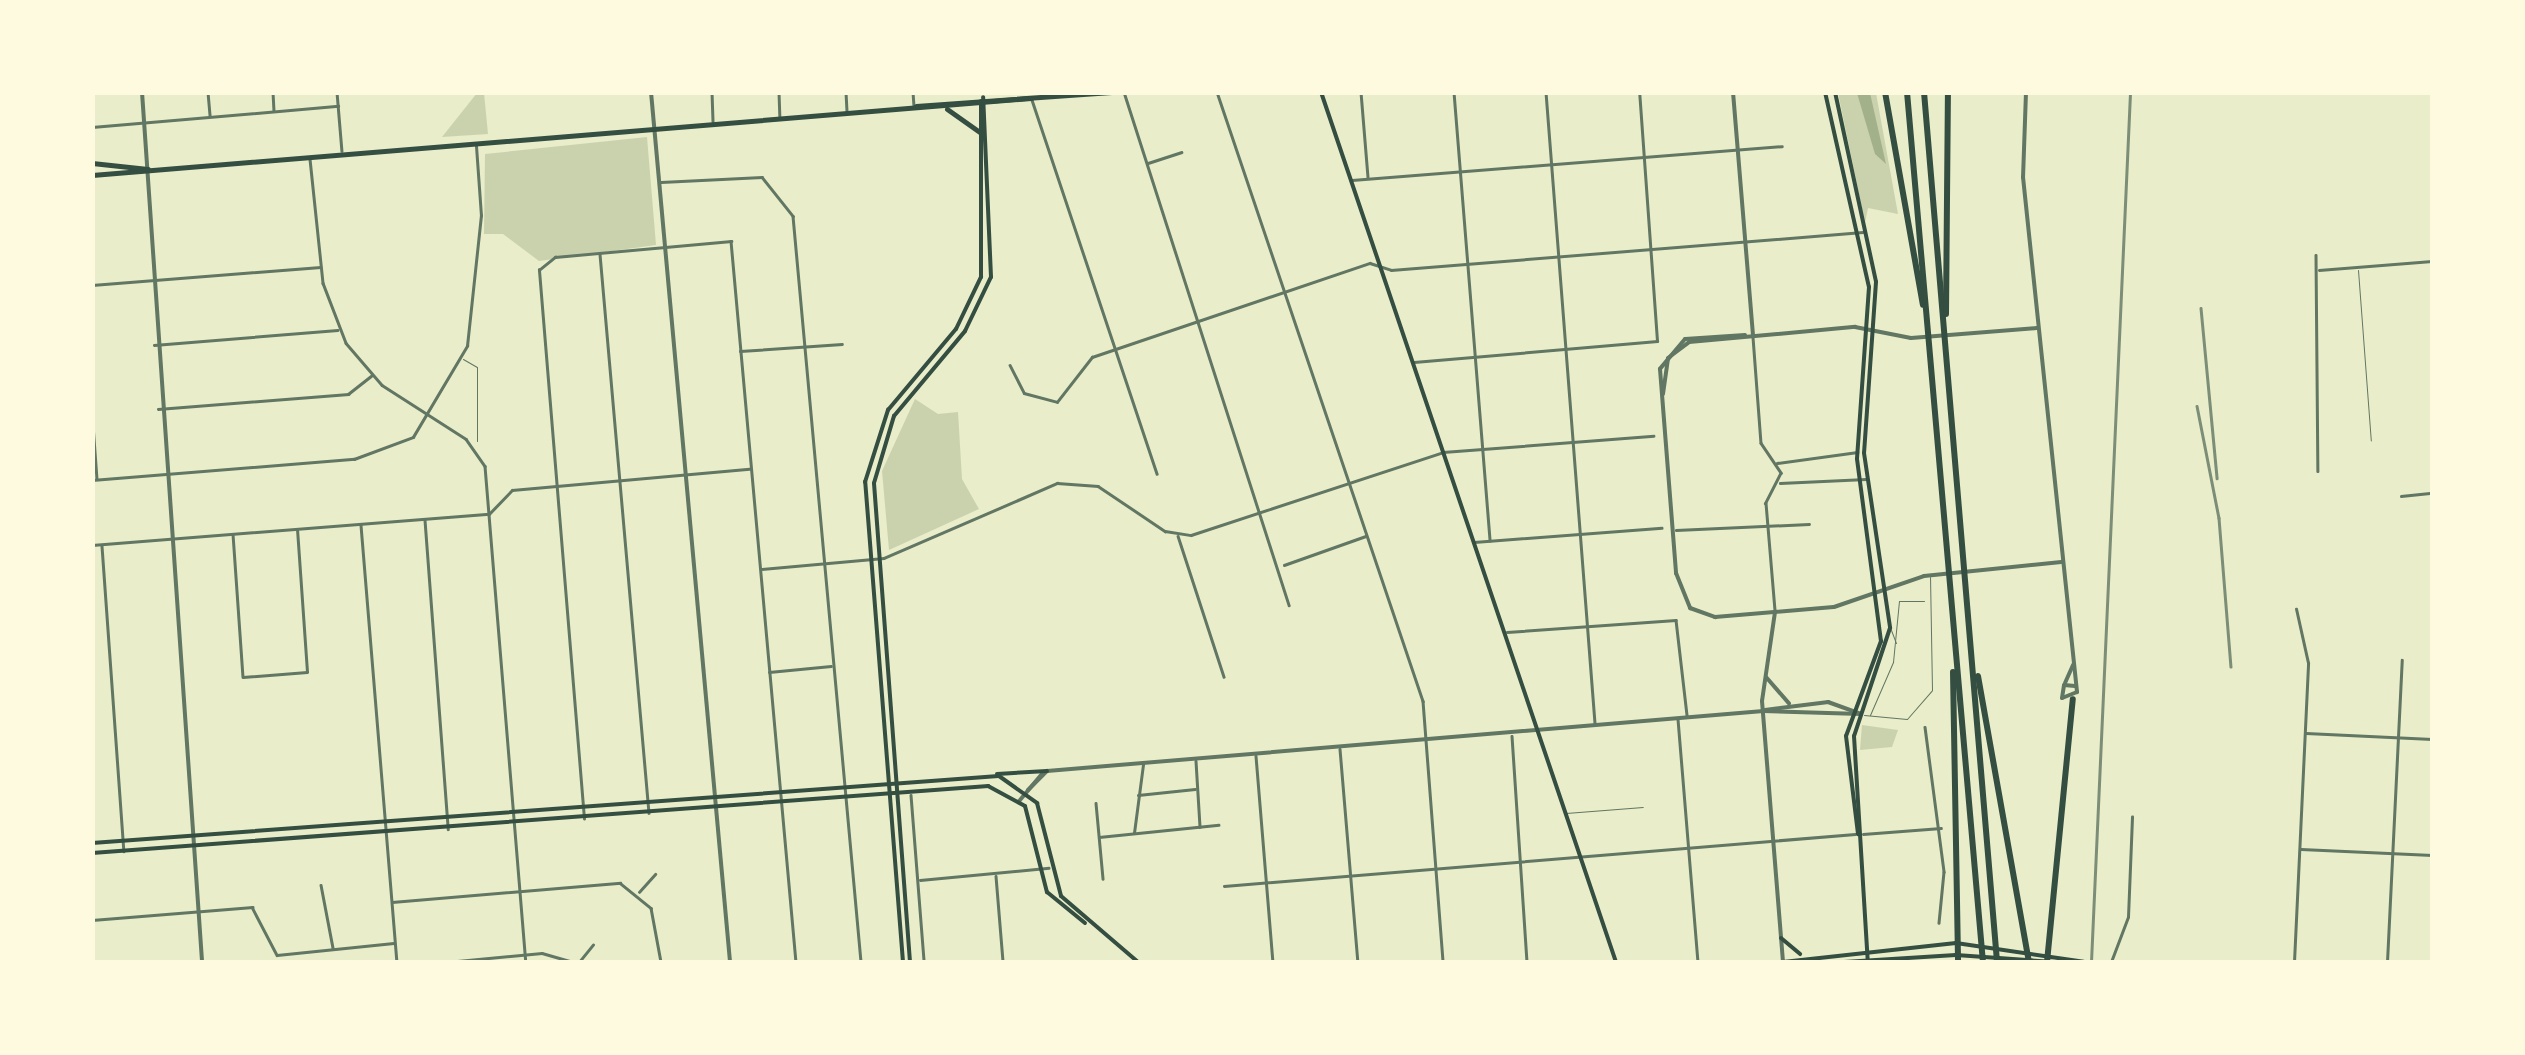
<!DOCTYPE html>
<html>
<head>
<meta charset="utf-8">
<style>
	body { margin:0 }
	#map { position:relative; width:2525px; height:1055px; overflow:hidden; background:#e9edc9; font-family:Manrope,sans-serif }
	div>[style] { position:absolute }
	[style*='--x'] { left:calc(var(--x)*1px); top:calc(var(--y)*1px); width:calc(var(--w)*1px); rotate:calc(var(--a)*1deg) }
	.green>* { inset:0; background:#cad2ad }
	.water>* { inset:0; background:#a3b18a }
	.service>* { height:1px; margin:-0.5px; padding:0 0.5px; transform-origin:0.5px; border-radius:0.5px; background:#617663 }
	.minor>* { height:2.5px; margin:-1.25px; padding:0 1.25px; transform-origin:1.25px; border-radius:1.25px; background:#617663 }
	.tertiary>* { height:4px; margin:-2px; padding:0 2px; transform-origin:2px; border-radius:2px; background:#617663 }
	.secondary>* { height:4px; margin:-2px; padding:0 2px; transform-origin:2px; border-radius:2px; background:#344e41 }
	.primary>* { height:5px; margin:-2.5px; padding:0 2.5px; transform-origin:2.5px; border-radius:2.5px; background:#344e41 }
	.motorway>* { height:6px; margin:-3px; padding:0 3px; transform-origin:3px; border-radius:3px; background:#344e41 }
	.rail>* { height:2.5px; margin:-1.25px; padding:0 1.25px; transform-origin:1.25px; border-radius:1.25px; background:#7c8e77 }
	span { translate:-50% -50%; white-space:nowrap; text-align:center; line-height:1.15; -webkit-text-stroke:10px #fefae0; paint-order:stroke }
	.frame { position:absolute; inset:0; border:95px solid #fefae0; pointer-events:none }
</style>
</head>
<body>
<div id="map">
	<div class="green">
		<div style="clip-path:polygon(477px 93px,484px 93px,488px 134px,442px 137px)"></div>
		<div style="clip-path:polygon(1838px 93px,1876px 93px,1898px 214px,1868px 208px,1865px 223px)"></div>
		<div style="clip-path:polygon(647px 137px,656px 245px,539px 261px,503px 234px,484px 234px,485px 154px)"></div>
		<div style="clip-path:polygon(915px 399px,938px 414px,958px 412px,962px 479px,979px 509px,889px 550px,882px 471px)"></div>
		<div style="clip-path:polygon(1862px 725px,1898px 730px,1892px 747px,1860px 750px)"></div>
	</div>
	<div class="water">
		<div style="clip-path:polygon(1857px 93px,1870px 93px,1886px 164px,1875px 154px)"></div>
	</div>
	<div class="service">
		<div style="--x:2358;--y:270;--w:171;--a:85.7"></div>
		<div style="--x:463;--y:359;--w:16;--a:30"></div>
		<div style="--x:477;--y:367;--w:74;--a:90"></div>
		<div style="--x:1891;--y:630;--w:14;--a:69"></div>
		<div style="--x:1864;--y:715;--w:43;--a:5.3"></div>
		<div style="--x:1907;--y:719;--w:38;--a:-49"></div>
		<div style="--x:1932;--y:690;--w:113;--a:-91"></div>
		<div style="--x:1870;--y:715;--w:58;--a:-66.5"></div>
		<div style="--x:1893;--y:662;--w:61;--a:-84.4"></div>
		<div style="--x:1899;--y:601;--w:25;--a:0"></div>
		<div style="--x:1566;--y:813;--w:77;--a:-4.5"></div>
	</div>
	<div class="minor">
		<div style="--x:208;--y:92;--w:24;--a:85"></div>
		<div style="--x:273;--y:92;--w:19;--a:87"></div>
		<div style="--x:337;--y:92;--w:59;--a:85.2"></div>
		<div style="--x:712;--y:92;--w:29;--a:88"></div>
		<div style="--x:779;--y:92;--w:24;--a:88"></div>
		<div style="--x:846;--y:92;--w:19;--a:87"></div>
		<div style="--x:913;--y:92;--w:14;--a:86"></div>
		<div style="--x:1124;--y:92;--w:539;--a:72.17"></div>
		<div style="--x:1217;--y:92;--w:643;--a:71.31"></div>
		<div style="--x:1423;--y:701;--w:262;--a:85.6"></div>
		<div style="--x:1361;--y:92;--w:85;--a:85.3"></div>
		<div style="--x:1454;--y:92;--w:450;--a:85.4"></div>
		<div style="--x:1546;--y:92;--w:633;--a:85.56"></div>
		<div style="--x:1032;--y:100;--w:394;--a:71.5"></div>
		<div style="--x:92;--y:127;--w:247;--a:-4.9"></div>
		<div style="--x:310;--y:159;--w:125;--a:84"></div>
		<div style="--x:323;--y:283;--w:64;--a:69"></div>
		<div style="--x:346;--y:343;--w:55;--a:49.4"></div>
		<div style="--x:382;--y:385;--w:100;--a:32.7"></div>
		<div style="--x:466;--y:439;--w:33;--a:55"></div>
		<div style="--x:485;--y:466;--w:498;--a:85.3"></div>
		<div style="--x:1148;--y:163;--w:35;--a:-18"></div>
		<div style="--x:1352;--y:180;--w:431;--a:-4.5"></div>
		<div style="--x:661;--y:182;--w:101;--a:-2.8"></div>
		<div style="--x:762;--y:177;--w:50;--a:51.5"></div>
		<div style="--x:793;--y:216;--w:749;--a:84.79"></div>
		<div style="--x:600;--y:254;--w:561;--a:84.99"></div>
		<div style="--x:2316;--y:255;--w:216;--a:89.5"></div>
		<div style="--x:2319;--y:270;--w:113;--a:-4.6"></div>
		<div style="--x:92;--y:285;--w:229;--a:-4.5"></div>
		<div style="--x:1753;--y:337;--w:106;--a:85.7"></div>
		<div style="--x:1761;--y:443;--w:36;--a:56"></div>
		<div style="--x:1781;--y:473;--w:34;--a:117"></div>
		<div style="--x:1766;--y:503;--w:108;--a:85.2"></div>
		<div style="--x:154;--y:345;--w:184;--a:-4.7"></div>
		<div style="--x:740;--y:351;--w:102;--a:-3.9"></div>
		<div style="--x:1414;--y:362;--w:244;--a:-4.9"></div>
		<div style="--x:1657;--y:341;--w:250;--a:-94.1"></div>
		<div style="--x:1010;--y:365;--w:31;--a:63"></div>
		<div style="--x:1024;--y:393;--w:34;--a:15"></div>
		<div style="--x:1057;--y:402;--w:57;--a:-52.1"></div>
		<div style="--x:1092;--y:357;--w:293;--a:-18.7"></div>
		<div style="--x:1370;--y:263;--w:22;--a:18"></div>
		<div style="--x:1391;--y:270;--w:473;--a:-4.6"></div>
		<div style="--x:158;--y:409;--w:191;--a:-4.5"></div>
		<div style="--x:348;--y:394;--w:29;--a:-38"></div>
		<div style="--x:92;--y:411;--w:68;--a:85.8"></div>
		<div style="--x:1777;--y:463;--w:81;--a:-7.8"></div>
		<div style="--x:92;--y:480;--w:263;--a:-4.6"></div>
		<div style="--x:354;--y:459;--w:63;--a:-20.4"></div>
		<div style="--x:413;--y:437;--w:106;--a:-59.3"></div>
		<div style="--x:467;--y:346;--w:131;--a:-83.9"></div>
		<div style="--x:481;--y:216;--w:70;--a:-94.1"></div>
		<div style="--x:1780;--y:483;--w:86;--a:-2.7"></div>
		<div style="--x:2401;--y:496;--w:31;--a:-6"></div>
		<div style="--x:425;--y:520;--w:310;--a:85.7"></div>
		<div style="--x:361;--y:525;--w:438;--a:85.3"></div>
		<div style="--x:1676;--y:530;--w:133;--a:-2.6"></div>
		<div style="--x:233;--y:534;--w:143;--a:86"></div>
		<div style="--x:243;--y:677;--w:64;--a:-4.5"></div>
		<div style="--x:307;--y:672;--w:142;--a:-94"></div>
		<div style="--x:1178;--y:536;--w:148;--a:71.9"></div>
		<div style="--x:1474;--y:542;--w:188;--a:-4.3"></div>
		<div style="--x:92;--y:545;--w:398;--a:-4.5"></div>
		<div style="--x:489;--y:514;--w:33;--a:-46"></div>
		<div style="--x:512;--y:490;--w:238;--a:-5.1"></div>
		<div style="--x:102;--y:546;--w:306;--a:85.9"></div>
		<div style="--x:1284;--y:565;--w:87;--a:-19.5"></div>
		<div style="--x:761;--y:569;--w:123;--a:-5.1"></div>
		<div style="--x:884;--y:558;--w:189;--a:-23.4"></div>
		<div style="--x:1057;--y:483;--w:41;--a:4.2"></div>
		<div style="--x:1098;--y:486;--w:81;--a:33.9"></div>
		<div style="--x:1165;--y:531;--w:26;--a:9"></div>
		<div style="--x:1191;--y:535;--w:265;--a:-18.2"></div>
		<div style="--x:1443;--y:452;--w:211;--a:-4.4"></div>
		<div style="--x:1507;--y:632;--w:169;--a:-4.1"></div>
		<div style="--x:1676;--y:620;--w:96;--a:83.4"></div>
		<div style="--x:769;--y:672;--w:62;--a:-5.5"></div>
		<div style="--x:1678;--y:719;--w:244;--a:85.3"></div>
		<div style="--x:1925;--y:727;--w:146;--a:82.5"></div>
		<div style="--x:1944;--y:872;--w:51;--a:95.6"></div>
		<div style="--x:2306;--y:733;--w:126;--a:2.7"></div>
		<div style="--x:1512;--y:736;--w:226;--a:86.2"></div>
		<div style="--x:1340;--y:749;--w:214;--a:85.2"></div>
		<div style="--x:1256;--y:756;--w:207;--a:85.3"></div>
		<div style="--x:1196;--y:761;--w:66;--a:86.5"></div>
		<div style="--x:911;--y:795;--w:168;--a:85.5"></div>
		<div style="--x:1138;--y:795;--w:57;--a:-6"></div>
		<div style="--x:1096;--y:803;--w:76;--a:84.7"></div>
		<div style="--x:584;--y:819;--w:551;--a:-94.69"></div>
		<div style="--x:539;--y:270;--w:21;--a:-39"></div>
		<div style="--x:555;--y:257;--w:177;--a:-5.2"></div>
		<div style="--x:731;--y:241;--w:724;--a:84.85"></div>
		<div style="--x:1134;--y:833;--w:69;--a:-82.5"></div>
		<div style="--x:1863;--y:834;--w:78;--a:-4.4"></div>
		<div style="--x:1099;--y:837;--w:120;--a:-5.8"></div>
		<div style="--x:2301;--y:849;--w:131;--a:2.6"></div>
		<div style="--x:996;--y:876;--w:86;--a:85.3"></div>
		<div style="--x:920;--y:880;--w:129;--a:-5.4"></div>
		<div style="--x:321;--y:885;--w:64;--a:79.2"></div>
		<div style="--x:1224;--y:886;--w:633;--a:-4.71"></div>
		<div style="--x:639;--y:892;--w:24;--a:-48"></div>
		<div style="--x:392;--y:902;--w:229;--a:-4.8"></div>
		<div style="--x:620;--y:883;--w:40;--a:39"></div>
		<div style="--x:651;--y:908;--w:55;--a:79.5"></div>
		<div style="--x:92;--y:920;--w:161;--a:-4.6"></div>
		<div style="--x:252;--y:907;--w:54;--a:62.5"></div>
		<div style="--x:277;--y:955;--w:117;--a:-5.9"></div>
		<div style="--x:447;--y:962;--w:95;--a:-5.4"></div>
		<div style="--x:542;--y:953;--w:32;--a:16"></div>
		<div style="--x:579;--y:962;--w:22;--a:-51"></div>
		<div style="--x:2111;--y:962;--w:48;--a:-69.3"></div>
		<div style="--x:2128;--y:917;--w:100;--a:-87.7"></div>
		<div style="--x:2294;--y:962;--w:299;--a:-87.3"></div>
		<div style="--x:2308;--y:663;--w:55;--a:-102.5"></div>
		<div style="--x:2387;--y:962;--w:302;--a:-87.2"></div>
	</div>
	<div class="tertiary">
		<div style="--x:142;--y:92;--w:872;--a:86.05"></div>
		<div style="--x:651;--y:92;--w:874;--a:84.81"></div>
		<div style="--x:1733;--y:92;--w:244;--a:85.3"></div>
		<div style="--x:2026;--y:92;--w:85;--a:92"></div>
		<div style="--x:2023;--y:177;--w:518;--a:84.01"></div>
		<div style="--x:2077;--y:692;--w:16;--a:158"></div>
		<div style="--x:2062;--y:698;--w:13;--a:-81"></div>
		<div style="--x:2064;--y:685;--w:11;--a:5"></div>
		<div style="--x:1745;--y:335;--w:60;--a:176.2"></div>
		<div style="--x:1685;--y:339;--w:39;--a:130"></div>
		<div style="--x:1660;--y:369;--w:205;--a:85.5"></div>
		<div style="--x:1676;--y:573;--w:38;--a:68"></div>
		<div style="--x:1690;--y:608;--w:27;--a:20"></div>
		<div style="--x:1715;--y:617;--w:119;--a:-4.8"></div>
		<div style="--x:1834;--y:607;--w:95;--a:-19"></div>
		<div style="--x:1924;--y:576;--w:138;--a:-5.8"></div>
		<div style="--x:1663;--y:394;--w:36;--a:-82"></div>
		<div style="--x:1668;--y:358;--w:26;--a:-37"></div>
		<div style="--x:1689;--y:342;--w:167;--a:-5.2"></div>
		<div style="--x:1855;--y:327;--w:57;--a:11.1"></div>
		<div style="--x:1911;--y:338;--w:126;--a:-4.5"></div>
		<div style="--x:1775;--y:612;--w:90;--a:98.3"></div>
		<div style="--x:1762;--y:701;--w:262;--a:85.4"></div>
		<div style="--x:1766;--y:677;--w:35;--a:49"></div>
		<div style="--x:2065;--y:683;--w:20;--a:-66"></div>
		<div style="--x:1765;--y:710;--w:64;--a:-7.2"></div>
		<div style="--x:1828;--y:702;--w:35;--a:20"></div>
		<div style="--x:1028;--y:790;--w:27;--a:-45"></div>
		<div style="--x:1047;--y:771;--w:719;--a:-4.79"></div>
		<div style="--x:1763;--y:711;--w:98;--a:1.8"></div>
		<div style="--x:1020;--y:800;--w:35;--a:-50"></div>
	</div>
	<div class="secondary">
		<div style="--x:1321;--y:92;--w:919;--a:71.27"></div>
		<div style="--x:1825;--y:92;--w:200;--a:77.3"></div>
		<div style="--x:1869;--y:287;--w:172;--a:94"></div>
		<div style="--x:1857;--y:459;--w:184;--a:82.5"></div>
		<div style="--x:1881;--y:641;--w:101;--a:110.2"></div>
		<div style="--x:1846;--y:736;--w:99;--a:83"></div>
		<div style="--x:1835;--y:92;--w:194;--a:77.8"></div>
		<div style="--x:1876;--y:282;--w:171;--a:94"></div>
		<div style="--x:1864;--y:453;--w:177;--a:81.5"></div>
		<div style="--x:1890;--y:628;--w:114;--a:108.4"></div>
		<div style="--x:1854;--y:736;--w:226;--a:86.5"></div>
		<div style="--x:997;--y:774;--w:50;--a:-3.4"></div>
		<div style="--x:92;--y:843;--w:909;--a:-4.22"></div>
		<div style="--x:999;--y:776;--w:47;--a:35.4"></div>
		<div style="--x:1037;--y:803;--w:96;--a:75.5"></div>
		<div style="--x:1061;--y:896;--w:101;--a:40.6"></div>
		<div style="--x:92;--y:853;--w:899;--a:-4.28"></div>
		<div style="--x:988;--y:786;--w:42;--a:28.4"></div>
		<div style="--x:1025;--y:806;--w:89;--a:75.7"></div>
		<div style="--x:1047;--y:892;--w:49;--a:39.2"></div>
		<div style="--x:1781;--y:938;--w:25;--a:40"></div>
		<div style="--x:903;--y:962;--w:482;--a:-94.5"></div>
		<div style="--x:865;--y:482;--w:76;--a:-72.3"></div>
		<div style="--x:888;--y:410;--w:106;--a:-50"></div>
		<div style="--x:956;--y:329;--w:58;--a:-64.3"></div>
		<div style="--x:981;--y:277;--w:176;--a:-90"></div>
		<div style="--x:910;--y:962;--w:480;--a:-94.3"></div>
		<div style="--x:874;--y:483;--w:70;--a:-73.4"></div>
		<div style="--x:894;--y:416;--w:111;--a:-50.1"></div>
		<div style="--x:965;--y:331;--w:60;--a:-64.3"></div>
		<div style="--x:991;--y:277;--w:180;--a:-92.5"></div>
		<div style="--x:1783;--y:962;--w:174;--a:-6.3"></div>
		<div style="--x:1956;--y:943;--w:129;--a:8.4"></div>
		<div style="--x:1844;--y:962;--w:112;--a:-3.6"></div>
		<div style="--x:1956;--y:955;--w:98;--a:4.1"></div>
	</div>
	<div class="primary">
		<div style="--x:916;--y:106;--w:196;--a:-4.1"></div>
		<div style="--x:947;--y:109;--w:42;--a:35.2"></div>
		<div style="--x:92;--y:163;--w:56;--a:6.1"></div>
		<div style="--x:92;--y:175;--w:942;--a:-4.69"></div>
	</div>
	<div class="motorway">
		<div style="--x:1885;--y:92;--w:216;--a:79.9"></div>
		<div style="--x:1907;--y:92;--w:873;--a:85.01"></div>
		<div style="--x:1924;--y:92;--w:873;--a:85.2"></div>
		<div style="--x:1946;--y:314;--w:222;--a:-89.5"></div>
		<div style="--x:1953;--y:672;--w:290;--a:89"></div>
		<div style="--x:1978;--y:676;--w:291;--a:79.9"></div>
		<div style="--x:2047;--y:962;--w:264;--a:-84.4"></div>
	</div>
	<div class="rail">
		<div style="--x:2201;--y:308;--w:171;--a:84.6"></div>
		<div style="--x:2197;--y:406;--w:114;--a:78.9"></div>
		<div style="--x:2219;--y:518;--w:149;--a:85.4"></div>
		<div style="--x:2091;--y:962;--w:871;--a:-87.43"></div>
	</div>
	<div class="frame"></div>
</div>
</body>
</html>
